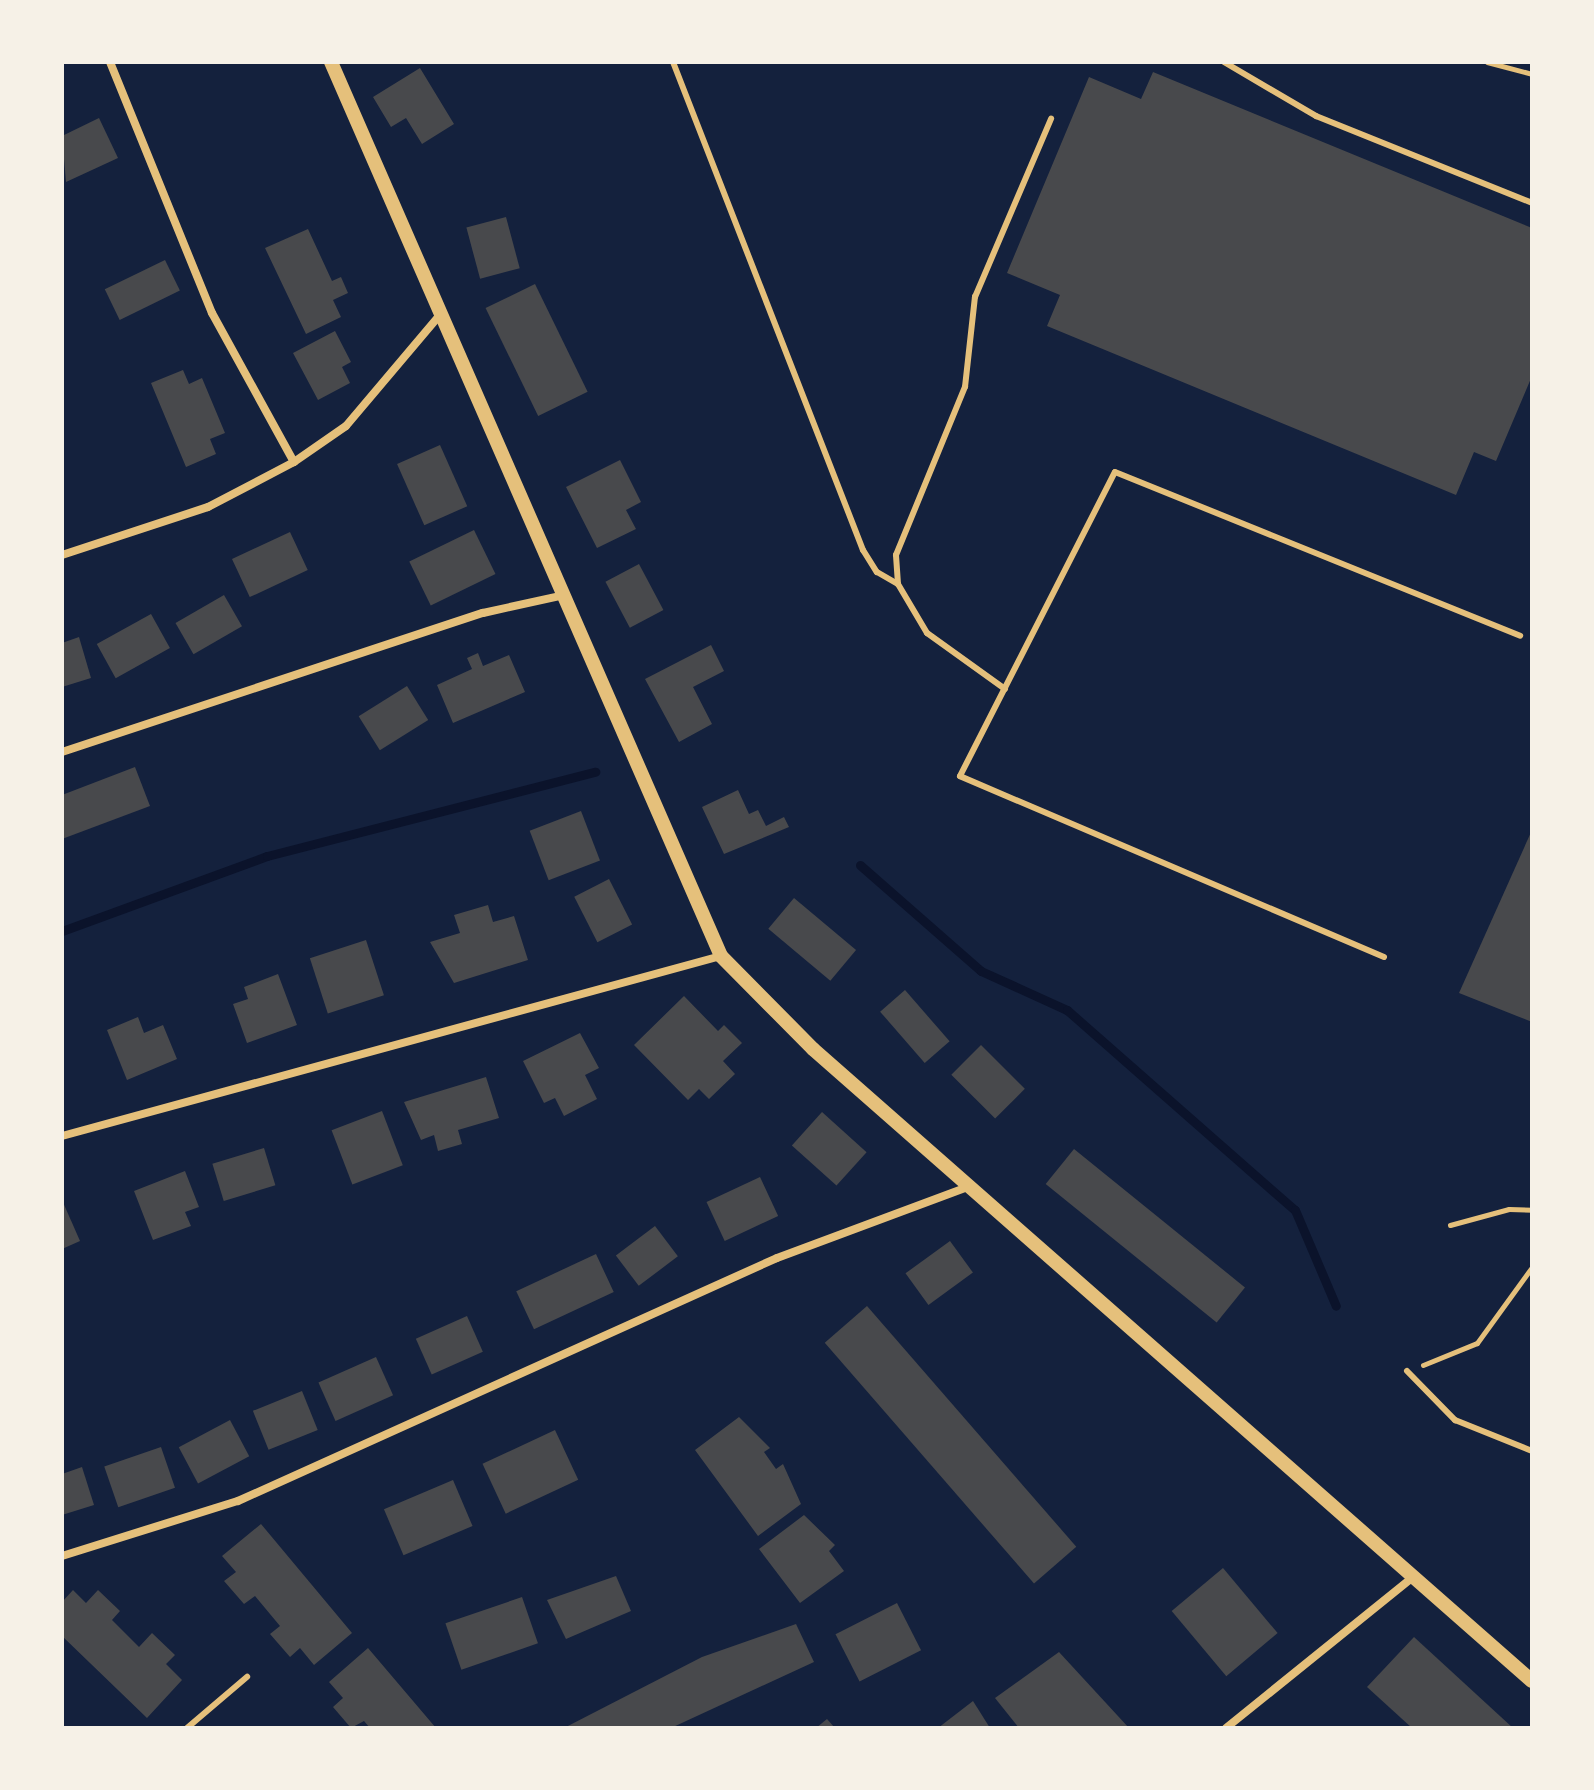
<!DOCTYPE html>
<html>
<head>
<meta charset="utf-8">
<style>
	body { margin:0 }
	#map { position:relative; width:1594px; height:1790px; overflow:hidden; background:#14213d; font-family:"Public Sans",sans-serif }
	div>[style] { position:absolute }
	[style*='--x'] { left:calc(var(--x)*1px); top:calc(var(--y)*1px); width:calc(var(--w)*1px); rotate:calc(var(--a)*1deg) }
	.stream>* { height:9px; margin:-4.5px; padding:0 4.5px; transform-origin:4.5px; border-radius:4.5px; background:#0b132b }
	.building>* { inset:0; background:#48494c; transform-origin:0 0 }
	.path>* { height:5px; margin:-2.5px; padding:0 2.5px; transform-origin:2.5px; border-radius:2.5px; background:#e5c07b }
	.service>* { height:6px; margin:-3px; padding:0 3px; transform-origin:3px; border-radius:3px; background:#e5c07b }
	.minor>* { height:8px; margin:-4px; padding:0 4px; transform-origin:4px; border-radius:4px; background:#e5c07b }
	.tertiary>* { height:14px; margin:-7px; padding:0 7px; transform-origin:7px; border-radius:7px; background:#e5c07b }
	span { translate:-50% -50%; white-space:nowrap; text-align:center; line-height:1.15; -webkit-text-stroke:6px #f6f1e7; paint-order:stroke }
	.frame { position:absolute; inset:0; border:64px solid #f6f1e7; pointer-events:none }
</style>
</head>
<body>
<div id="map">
	<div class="stream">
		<div style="--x:860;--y:865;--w:161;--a:41.2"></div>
		<div style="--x:981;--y:971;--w:94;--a:24.4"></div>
		<div style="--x:1067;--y:1010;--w:303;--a:41.3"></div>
		<div style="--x:1295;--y:1210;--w:104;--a:66.9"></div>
		<div style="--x:62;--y:931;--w:218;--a:-20.1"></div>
		<div style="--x:267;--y:856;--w:339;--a:-14.4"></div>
	</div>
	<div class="building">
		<div style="clip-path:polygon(420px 68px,454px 124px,422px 144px,406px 118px,391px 127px,373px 97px)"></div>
		<div style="clip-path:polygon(1153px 72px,1532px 228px,1532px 376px,1496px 461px,1474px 452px,1456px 495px,1047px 326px,1060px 295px,1007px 273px,1089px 77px,1141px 99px)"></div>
		<div style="clip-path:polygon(99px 118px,118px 158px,66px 182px,62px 136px)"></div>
		<div style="left:506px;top:217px;width:53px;height:41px;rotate:75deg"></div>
		<div style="clip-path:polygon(308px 229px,332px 281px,341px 277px,348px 293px,333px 300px,341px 317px,306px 334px,265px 248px)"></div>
		<div style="left:165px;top:260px;width:34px;height:67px;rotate:64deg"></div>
		<div style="left:535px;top:284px;width:120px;height:55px;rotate:64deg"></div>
		<div style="clip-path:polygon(335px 331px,351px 362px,342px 367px,350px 383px,318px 400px,293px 353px)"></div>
		<div style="clip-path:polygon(183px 370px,189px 384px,202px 378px,225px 433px,210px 439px,216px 454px,186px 467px,151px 383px)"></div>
		<div style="left:440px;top:445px;width:67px;height:47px;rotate:66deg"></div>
		<div style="clip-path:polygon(620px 460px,641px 502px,626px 510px,636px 529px,597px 548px,566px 487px)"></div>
		<div style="left:474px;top:530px;width:49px;height:72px;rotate:64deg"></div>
		<div style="left:290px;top:532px;width:42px;height:64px;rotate:65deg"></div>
		<div style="left:639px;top:564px;width:52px;height:38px;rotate:62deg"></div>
		<div style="left:224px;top:595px;width:36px;height:56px;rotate:60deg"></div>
		<div style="left:151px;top:614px;width:39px;height:62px;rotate:61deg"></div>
		<div style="clip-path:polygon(79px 637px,91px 678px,62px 687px,62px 643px)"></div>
		<div style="clip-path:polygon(711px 645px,724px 671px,693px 687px,712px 724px,679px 742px,645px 679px)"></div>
		<div style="clip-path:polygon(478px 653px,483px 666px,509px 655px,525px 692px,453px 723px,437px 685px,472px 669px,467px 658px)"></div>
		<div style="left:407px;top:686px;width:40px;height:57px;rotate:58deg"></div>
		<div style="clip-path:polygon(135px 767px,150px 806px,62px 839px,62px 795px)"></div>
		<div style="clip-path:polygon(738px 790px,749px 814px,758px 810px,766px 826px,784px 817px,789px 827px,724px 854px,702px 807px)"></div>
		<div style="left:581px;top:811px;width:53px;height:55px;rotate:69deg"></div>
		<div style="clip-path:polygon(1532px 830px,1532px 1022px,1459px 993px)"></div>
		<div style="left:609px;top:879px;width:51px;height:39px;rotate:63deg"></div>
		<div style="left:794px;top:898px;width:81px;height:40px;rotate:40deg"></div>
		<div style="clip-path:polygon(488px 905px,493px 922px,514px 916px,528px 960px,454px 983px,430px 942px,460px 933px,454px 915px)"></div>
		<div style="left:366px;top:940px;width:58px;height:59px;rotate:72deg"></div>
		<div style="clip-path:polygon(278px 974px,297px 1025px,247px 1043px,233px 1004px,248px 999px,244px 987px)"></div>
		<div style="left:905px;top:990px;width:68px;height:33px;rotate:49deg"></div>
		<div style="clip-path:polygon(684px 996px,718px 1031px,724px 1025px,742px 1043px,723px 1061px,735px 1074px,709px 1099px,699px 1089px,688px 1100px,634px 1045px)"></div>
		<div style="clip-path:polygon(138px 1017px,144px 1033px,163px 1025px,177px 1059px,127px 1080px,107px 1030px)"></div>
		<div style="clip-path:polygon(580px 1033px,599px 1068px,585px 1075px,597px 1099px,564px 1116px,555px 1098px,544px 1103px,523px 1061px)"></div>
		<div style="left:981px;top:1045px;width:62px;height:42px;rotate:45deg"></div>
		<div style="clip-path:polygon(486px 1077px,499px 1118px,458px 1130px,462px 1144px,438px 1151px,434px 1135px,421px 1140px,404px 1102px)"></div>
		<div style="left:382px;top:1111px;width:58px;height:54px;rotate:69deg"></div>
		<div style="left:822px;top:1112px;width:60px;height:45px;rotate:42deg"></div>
		<div style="left:264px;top:1148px;width:39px;height:54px;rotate:73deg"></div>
		<div style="left:1074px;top:1149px;width:220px;height:45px;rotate:39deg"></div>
		<div style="clip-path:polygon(185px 1171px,199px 1207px,185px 1212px,191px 1226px,153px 1240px,134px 1191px)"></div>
		<div style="left:760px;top:1177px;width:43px;height:59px;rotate:65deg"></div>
		<div style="clip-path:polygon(62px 1200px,80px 1241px,62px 1249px)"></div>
		<div style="left:655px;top:1226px;width:38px;height:49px;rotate:53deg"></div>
		<div style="left:950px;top:1241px;width:39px;height:55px;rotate:54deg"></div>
		<div style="left:596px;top:1254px;width:42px;height:88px;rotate:65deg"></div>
		<div style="left:867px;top:1306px;width:319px;height:56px;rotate:49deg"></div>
		<div style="left:467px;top:1316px;width:39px;height:56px;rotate:66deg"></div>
		<div style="left:376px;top:1357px;width:42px;height:63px;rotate:66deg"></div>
		<div style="left:302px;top:1391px;width:42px;height:53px;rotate:68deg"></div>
		<div style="clip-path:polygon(739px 1417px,770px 1448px,764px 1452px,776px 1469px,783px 1464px,801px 1504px,758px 1536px,695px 1450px)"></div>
		<div style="left:230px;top:1420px;width:41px;height:58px;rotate:62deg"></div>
		<div style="left:555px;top:1430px;width:55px;height:80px;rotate:65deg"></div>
		<div style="left:161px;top:1447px;width:43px;height:60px;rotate:71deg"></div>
		<div style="clip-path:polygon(82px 1467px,94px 1505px,62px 1515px,62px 1474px)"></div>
		<div style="left:453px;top:1480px;width:50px;height:75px;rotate:67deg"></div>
		<div style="clip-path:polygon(804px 1515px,835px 1545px,829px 1551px,844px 1571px,800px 1603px,759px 1549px)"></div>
		<div style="clip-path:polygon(261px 1524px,352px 1633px,314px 1665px,300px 1648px,290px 1657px,270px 1634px,280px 1626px,255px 1596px,244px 1604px,224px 1581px,236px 1572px,222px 1556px)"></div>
		<div style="left:1223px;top:1568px;width:85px;height:67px;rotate:50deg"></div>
		<div style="clip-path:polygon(616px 1576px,631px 1611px,566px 1639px,547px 1600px)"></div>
		<div style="clip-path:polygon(73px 1590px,86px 1603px,98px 1590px,120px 1611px,112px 1620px,139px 1647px,152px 1633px,175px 1655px,166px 1664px,182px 1680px,147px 1718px,62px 1636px,62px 1602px)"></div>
		<div style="left:522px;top:1597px;width:49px;height:81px;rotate:71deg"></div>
		<div style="left:897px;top:1603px;width:53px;height:69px;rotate:63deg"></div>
		<div style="clip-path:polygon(796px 1624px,814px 1662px,671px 1728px,564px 1728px,702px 1657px)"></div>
		<div style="clip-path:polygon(1414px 1637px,1513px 1728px,1412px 1728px,1367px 1687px)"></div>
		<div style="clip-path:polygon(368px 1648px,436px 1728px,370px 1728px,364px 1721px,351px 1728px,333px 1707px,343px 1698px,329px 1682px)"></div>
		<div style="clip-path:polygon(1059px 1652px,1129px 1728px,1019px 1728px,995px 1698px)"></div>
		<div style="clip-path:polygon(973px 1701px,990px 1728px,938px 1728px)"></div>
		<div style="clip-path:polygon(827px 1719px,835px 1728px,816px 1728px)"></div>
	</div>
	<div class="path">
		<div style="--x:1487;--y:62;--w:47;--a:14.9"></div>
		<div style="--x:1450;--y:1225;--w:61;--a:-15.2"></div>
		<div style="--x:1509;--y:1209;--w:23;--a:2"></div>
		<div style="--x:1423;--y:1365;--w:58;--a:-22.2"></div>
		<div style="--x:1477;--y:1343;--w:94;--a:-54.1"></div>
	</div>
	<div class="service">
		<div style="--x:673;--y:62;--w:524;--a:68.73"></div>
		<div style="--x:863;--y:550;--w:26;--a:58"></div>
		<div style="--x:877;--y:572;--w:24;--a:30"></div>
		<div style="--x:1224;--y:62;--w:107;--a:30.4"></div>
		<div style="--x:1316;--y:116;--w:233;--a:21.9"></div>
		<div style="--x:1005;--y:689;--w:96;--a:-144.3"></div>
		<div style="--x:927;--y:633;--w:57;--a:-120.6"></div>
		<div style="--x:898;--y:584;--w:29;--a:-94"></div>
		<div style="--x:896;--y:555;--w:182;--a:-67.7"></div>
		<div style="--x:965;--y:387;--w:91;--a:-83.7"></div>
		<div style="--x:975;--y:297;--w:194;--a:-66.9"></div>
		<div style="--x:1384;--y:957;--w:461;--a:-156.9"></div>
		<div style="--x:960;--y:776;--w:341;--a:-63"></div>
		<div style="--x:1115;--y:472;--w:437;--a:22"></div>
		<div style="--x:1407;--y:1371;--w:69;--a:45.6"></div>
		<div style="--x:1455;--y:1420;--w:83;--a:21.9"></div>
		<div style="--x:187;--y:1728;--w:79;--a:-40.4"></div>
	</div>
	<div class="minor">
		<div style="--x:110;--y:62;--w:271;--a:67.9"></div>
		<div style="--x:212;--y:313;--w:170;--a:61.2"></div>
		<div style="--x:62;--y:555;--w:154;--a:-18.2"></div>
		<div style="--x:208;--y:507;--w:97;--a:-27.6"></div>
		<div style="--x:294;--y:462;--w:63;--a:-34.7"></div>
		<div style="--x:346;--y:426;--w:144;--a:-49.8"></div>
		<div style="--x:62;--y:752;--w:443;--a:-18.3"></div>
		<div style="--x:483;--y:613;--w:83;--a:-12.5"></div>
		<div style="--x:62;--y:1136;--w:683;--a:-15.28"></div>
		<div style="--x:62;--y:1556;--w:184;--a:-17.4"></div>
		<div style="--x:238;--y:1501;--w:591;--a:-24.27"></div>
		<div style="--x:777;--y:1258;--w:207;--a:-20.4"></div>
		<div style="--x:1226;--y:1728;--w:239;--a:-38.9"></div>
	</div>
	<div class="tertiary">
		<div style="--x:331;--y:62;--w:975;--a:66.43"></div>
		<div style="--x:721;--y:956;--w:131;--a:45.3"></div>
		<div style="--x:813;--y:1049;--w:957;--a:41.32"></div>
	</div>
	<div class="frame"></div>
</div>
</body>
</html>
